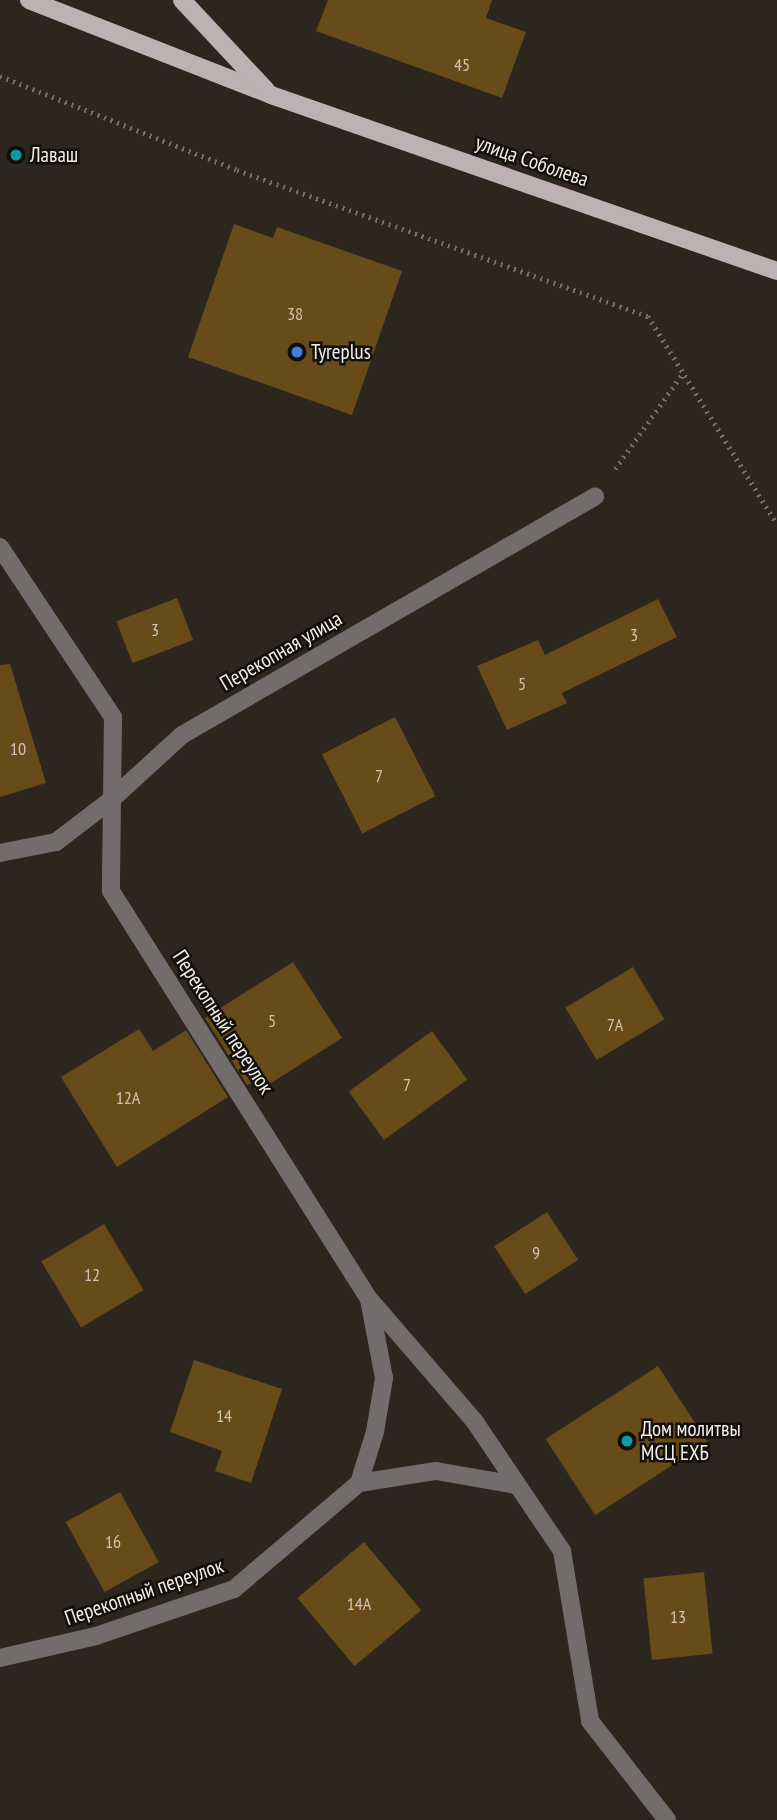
<!DOCTYPE html>
<html>
<head>
<meta charset="utf-8">
<style>
	body { margin:0 }
	#map { position:relative; width:777px; height:1820px; overflow:hidden; background:#2d261f; font-family:"PT Sans Narrow",sans-serif }
	div>[style] { position:absolute }
	[style*='--x'] { left:calc(var(--x)*1px); top:calc(var(--y)*1px); width:calc(var(--w)*1px); rotate:calc(var(--a)*1deg) }
	.building>* { inset:0; background:#674b19; transform-origin:0 0 }
	.path>* { height:4.5px; margin-top:-2.25px; transform-origin:0; background:repeating-linear-gradient(90deg,#746e68 0 2px,transparent 0 7px) }
	.minor>* { height:18px; margin:-9px; padding:0 9px; transform-origin:9px; border-radius:9px; background:#726c6d }
	.major>* { height:18px; margin:-9px; padding:0 9px; transform-origin:9px; border-radius:9px; background:#bdb1b4 }
	.dots>* { width:19px; height:19px; translate:-50% -50%; box-sizing:border-box; border:4px solid #13100c; border-radius:50% }
	span { translate:-50% -50%; white-space:nowrap; text-align:center; line-height:1.15; -webkit-text-stroke:5px #13100c; paint-order:stroke }
	.number-label { font-size:18px; color:#d0c5b5 }
	.number-label span { -webkit-text-stroke-width:0 }
	.poi-label { font-size:21px; color:#f3eee9 }
	.left { translate:0 -50%; text-align:left }
	.street-label { font-size:21px; color:#f3eee9 }
</style>
</head>
<body>
<div id="map">
	<div class="building">
		<div style="clip-path:polygon(328px 0,492px 0,486px 18px,526px 32px,502px 98px,316px 31px)"></div>
		<div style="clip-path:polygon(234px 224px,273px 238px,277px 227px,402px 271px,352px 415px,188px 357px)"></div>
		<div style="left:177px;top:598px;width:45px;height:65px;rotate:69deg"></div>
		<div style="clip-path:polygon(658px 599px,677px 637px,562px 693px,567px 703px,507px 730px,477px 666px,538px 640px,545px 655px)"></div>
		<div style="clip-path:polygon(10px 664px,46px 783px,0 797px,0 665px)"></div>
		<div style="left:395px;top:717px;width:89px;height:82px;rotate:63deg"></div>
		<div style="clip-path:polygon(293px 962px,342px 1038px,257px 1092px,252px 1083px,247px 1085px,205px 1018px)"></div>
		<div style="left:633px;top:967px;width:61px;height:79px;rotate:59deg"></div>
		<div style="clip-path:polygon(139px 1029px,153px 1051px,186px 1030px,228px 1097px,117px 1167px,61px 1077px)"></div>
		<div style="left:432px;top:1031px;width:60px;height:103px;rotate:54deg"></div>
		<div style="left:547px;top:1212px;width:57px;height:63px;rotate:57deg"></div>
		<div style="left:104px;top:1224px;width:77px;height:73px;rotate:59deg"></div>
		<div style="clip-path:polygon(194px 1360px,282px 1389px,251px 1483px,215px 1471px,222px 1451px,170px 1432px)"></div>
		<div style="left:658px;top:1366px;width:91px;height:134px;rotate:57deg"></div>
		<div style="left:120px;top:1492px;width:80px;height:62px;rotate:61deg"></div>
		<div style="left:364px;top:1542px;width:89px;height:87px;rotate:50deg"></div>
		<div style="left:704px;top:1572px;width:82px;height:61px;rotate:84deg"></div>
	</div>
	<div class="path">
		<div style="--x:0;--y:76;--w:255;--a:21.6"></div>
		<div style="--x:237;--y:170;--w:436;--a:19.6"></div>
		<div style="--x:648;--y:316;--w:245;--a:58.2"></div>
		<div style="--x:615;--y:469;--w:118;--a:-54.7"></div>
	</div>
	<div class="minor">
		<div style="--x:0;--y:547;--w:204;--a:56.4"></div>
		<div style="--x:113;--y:717;--w:174;--a:90.7"></div>
		<div style="--x:111;--y:891;--w:483;--a:57.7"></div>
		<div style="--x:369;--y:1299;--w:162;--a:49.2"></div>
		<div style="--x:475;--y:1422;--w:156;--a:56"></div>
		<div style="--x:562;--y:1551;--w:172;--a:80.6"></div>
		<div style="--x:590;--y:1721;--w:125;--a:52.1"></div>
		<div style="--x:0;--y:853;--w:57;--a:-11.1"></div>
		<div style="--x:56;--y:842;--w:71;--a:-37.5"></div>
		<div style="--x:112;--y:799;--w:95;--a:-42.4"></div>
		<div style="--x:182;--y:735;--w:477;--a:-30"></div>
		<div style="--x:359;--y:1483;--w:53;--a:-72.6"></div>
		<div style="--x:375;--y:1432;--w:55;--a:-80.5"></div>
		<div style="--x:384;--y:1378;--w:80;--a:-100.8"></div>
		<div style="--x:0;--y:1658;--w:98;--a:-12.9"></div>
		<div style="--x:96;--y:1636;--w:146;--a:-18.8"></div>
		<div style="--x:234;--y:1589;--w:164;--a:-40.3"></div>
		<div style="--x:359;--y:1483;--w:78;--a:-8.9"></div>
		<div style="--x:436;--y:1471;--w:81;--a:9.9"></div>
	</div>
	<div class="major">
		<div style="--x:29;--y:0;--w:260;--a:21.4"></div>
		<div style="--x:271;--y:95;--w:536;--a:19.18"></div>
		<div style="--x:182;--y:0;--w:123;--a:47"></div>
	</div>
	<div class="dots">
		<div style="left:16px;top:155px;background:#0f9aa8"></div>
		<div style="left:297px;top:352px;background:#3f7fe0"></div>
		<div style="left:627px;top:1441px;background:#0f9aa8"></div>
	</div>
	<div class="number-label">
		<span style="left:462px;top:65px">45</span>
		<span style="left:295px;top:314px">38</span>
		<span style="left:155px;top:630px">3</span>
		<span style="left:634px;top:635px">3</span>
		<span style="left:522px;top:684px">5</span>
		<span style="left:18px;top:749px">10</span>
		<span style="left:379px;top:776px">7</span>
		<span style="left:272px;top:1021px">5</span>
		<span style="left:615px;top:1025px">7А</span>
		<span style="left:407px;top:1085px">7</span>
		<span style="left:128px;top:1098px">12А</span>
		<span style="left:536px;top:1253px">9</span>
		<span style="left:92px;top:1275px">12</span>
		<span style="left:224px;top:1416px">14</span>
		<span style="left:113px;top:1542px">16</span>
		<span style="left:359px;top:1604px">14А</span>
		<span style="left:678px;top:1617px">13</span>
	</div>
	<div class="poi-label">
		<span class="left" style="left:30px;top:155px">Лаваш</span>
		<span class="left" style="left:311px;top:352px">Tyreplus</span>
		<span class="left" style="left:641px;top:1441px">Дом молитвы<br>МСЦ ЕХБ</span>
	</div>
	<div class="street-label">
		<span style="left:532px;top:161px;rotate:19deg">улица Соболева</span>
		<span style="left:281px;top:651px;rotate:-30deg">Перекопная улица</span>
		<span style="left:223px;top:1022px;rotate:57deg">Перекопный переулок</span>
		<span style="left:144px;top:1592px;rotate:-19deg">Перекопный переулок</span>
	</div>
</div>
</body>
</html>
